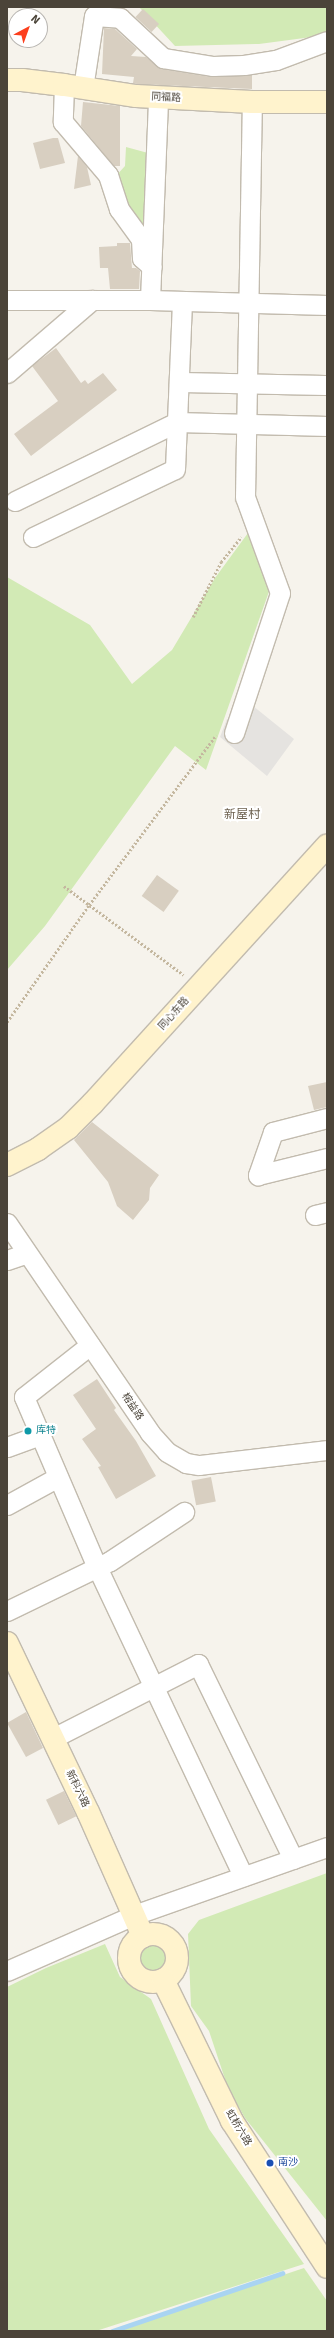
<!DOCTYPE html>
<html>
<head>
<meta charset="utf-8">
<style>
	body { margin:0 }
	#map { position:relative; width:334px; height:2338px; overflow:hidden; background:#f6f3ec; font-family:Signika,"Noto Sans SC",sans-serif }
	div>[style] { position:absolute }
	[style*='--x'] { left:calc(var(--x)*1px); top:calc(var(--y)*1px); width:calc(var(--w)*1px); rotate:calc(var(--a)*1deg) }
	.green>* { inset:0; background:#d2eab5 }
	.parking>* { inset:0; background:#e5e3e0 }
	.stream>* { height:5px; margin:-2.5px; padding:0 2.5px; transform-origin:2.5px; border-radius:2.5px; background:#a9d4f2 }
	.building>* { inset:0; background:#d8cfc1; transform-origin:0 0 }
	.path>* { height:2.5px; margin-top:-1.25px; transform-origin:0; background:repeating-linear-gradient(90deg,#c4b79f 0 2px,transparent 0 4px) }
	.roads { filter:drop-shadow(1px 0 #c2bbae) drop-shadow(-1px 0 #c2bbae) drop-shadow(0 1px #c2bbae) drop-shadow(0 -1px #c2bbae) }
	.street>* { height:19px; margin:-9.5px; padding:0 9.5px; transform-origin:9.5px; border-radius:9.5px; background:#fff }
	.secondary>* { height:22px; margin:-11px; padding:0 11px; transform-origin:11px; border-radius:11px; background:#fff3cd }
	.secondary>.ring { margin:-11px; padding:0; box-sizing:content-box; background:none; border:22px solid #fff3cd; border-radius:50% }
	.dots>* { width:11px; height:11px; translate:-50% -50%; box-sizing:border-box; border:2px solid #fff; border-radius:50% }
	span { translate:-50% -50%; white-space:nowrap; text-align:center; line-height:1.15; -webkit-text-stroke:4px #fff; paint-order:stroke }
	.street-label { font-size:10px; color:#4b4439 }
	.culture-label { font-size:10px; color:#0d838f }
	.left { translate:0 -50%; text-align:left }
	.transit-label { font-size:10px; color:#164399 }
	.quarter-label { font-size:12px; color:#6e6250 }
	.frame { position:absolute; inset:0; border:8px solid #4b4439; pointer-events:none }
	.north { position:absolute; left:8px; top:8px; width:40px; height:40px; box-sizing:border-box; background:#fff; border:1px solid #b7b4b0; border-radius:50%; rotate:41deg; font-size:11px; font-weight:700; line-height:16px; text-align:center; color:#4b4439 }
	.north::after { content:''; display:block; margin:auto; width:14px; height:18px; background:#fc3f1d; clip-path:polygon(50% 0,100% 100%,50% 72%,0 100%) }
</style>
</head>
<body>
<div id="map">
	<div class="green">
		<div style="clip-path:polygon(139px 7px,327px 7px,327px 35px,259px 44px,175px 46px)"></div>
		<div style="clip-path:polygon(126px 147px,148px 153px,146px 234px,123px 206px,114px 178px,125px 166px)"></div>
		<div style="clip-path:polygon(267px 532px,278px 566px,206px 770px,175px 746px,45px 926px,7px 970px,7px 577px,90px 625px,132px 684px,172px 650px,215px 578px,248px 533px)"></div>
		<div style="clip-path:polygon(327px 1873px,327px 2221px,245px 2118px,228px 2088px,209px 2031px,191px 2006px,188px 1934px,199px 1920px)"></div>
		<div style="clip-path:polygon(105px 1944px,120px 1977px,151px 1999px,209px 2129px,304px 2264px,96px 2331px,7px 2331px,7px 1987px,46px 1968px)"></div>
		<div style="clip-path:polygon(152px 1944px,161px 1947px,167px 1954px,167px 1963px,157px 1976px,152px 1975px,142px 1970px,138px 1961px,140px 1951px,143px 1947px)"></div>
		<div style="clip-path:polygon(304px 2268px,327px 2301px,327px 2331px,115px 2331px)"></div>
	</div>
	<div class="parking">
		<div style="clip-path:polygon(253px 706px,294px 739px,267px 776px,220px 737px,227px 719px,241px 721px)"></div>
	</div>
	<div class="stream">
		<div style="--x:112;--y:2331;--w:180;--a:-18.8"></div>
	</div>
	<div class="building">
		<div style="left:143px;top:9px;width:22px;height:11px;rotate:43deg"></div>
		<div style="clip-path:polygon(104px 28px,115px 29px,137px 49px,131px 56px,146px 57px,161px 69px,211px 77px,252px 75px,252px 89px,137px 84px,133px 83px,134px 77px,102px 74px)"></div>
		<div style="clip-path:polygon(83px 102px,120px 106px,120px 166px,114px 166px,81px 126px)"></div>
		<div style="clip-path:polygon(53px 138px,58px 138px,65px 163px,40px 169px,33px 143px)"></div>
		<div style="clip-path:polygon(78px 156px,87px 167px,91px 185px,74px 189px)"></div>
		<div style="clip-path:polygon(117px 243px,130px 243px,132px 268px,136px 268px,140px 271px,139px 289px,110px 289px,108px 268px,100px 268px,99px 247px,117px 246px)"></div>
		<div style="clip-path:polygon(56px 348px,81px 383px,85px 380px,88px 384px,103px 373px,117px 390px,31px 456px,14px 434px,58px 401px,32px 366px)"></div>
		<div style="left:157px;top:875px;width:27px;height:26px;rotate:36deg"></div>
		<div style="clip-path:polygon(327px 1082px,327px 1107px,314px 1110px,308px 1086px)"></div>
		<div style="clip-path:polygon(92px 1122px,159px 1175px,150px 1188px,149px 1200px,133px 1220px,117px 1206px,108px 1182px,74px 1140px)"></div>
		<div style="clip-path:polygon(97px 1379px,116px 1408px,114px 1410px,136px 1441px,156px 1476px,116px 1499px,98px 1467px,101px 1466px,82px 1439px,96px 1429px,73px 1395px)"></div>
		<div style="left:211px;top:1477px;width:25px;height:20px;rotate:79deg"></div>
		<div style="clip-path:polygon(26px 1712px,43px 1748px,26px 1757px,7px 1723px)"></div>
		<div style="left:64px;top:1791px;width:28px;height:20px;rotate:64deg"></div>
	</div>
	<div class="path">
		<div style="--x:193;--y:617;--w:62;--a:-63"></div>
		<div style="--x:221;--y:562;--w:32;--a:-51"></div>
		<div style="--x:64;--y:886;--w:149;--a:36.6"></div>
		<div style="--x:7;--y:1022;--w:143;--a:-55"></div>
		<div style="--x:89;--y:905;--w:212;--a:-53.2"></div>
	</div>
	<div class="roads">
		<div class="street">
			<div style="--x:64;--y:85;--w:37;--a:92"></div>
			<div style="--x:63;--y:122;--w:70;--a:49.7"></div>
			<div style="--x:108;--y:175;--w:36;--a:72"></div>
			<div style="--x:119;--y:209;--w:37;--a:54"></div>
			<div style="--x:141;--y:239;--w:19;--a:87"></div>
			<div style="--x:142;--y:258;--w:13;--a:42"></div>
			<div style="--x:83;--y:88;--w:73;--a:-81.3"></div>
			<div style="--x:94;--y:16;--w:26;--a:4"></div>
			<div style="--x:120;--y:18;--w:59;--a:42.9"></div>
			<div style="--x:163;--y:58;--w:51;--a:9.1"></div>
			<div style="--x:213;--y:66;--w:31;--a:-2"></div>
			<div style="--x:244;--y:65;--w:32;--a:-9"></div>
			<div style="--x:276;--y:60;--w:54;--a:-20.4"></div>
			<div style="--x:7;--y:300;--w:143;--a:0"></div>
			<div style="--x:150;--y:300;--w:177;--a:1.6"></div>
			<div style="--x:150;--y:300;--w:202;--a:-87.7"></div>
			<div style="--x:7;--y:373;--w:112;--a:-40.7"></div>
			<div style="--x:179;--y:382;--w:148;--a:1.2"></div>
			<div style="--x:15;--y:501;--w:180;--a:-26"></div>
			<div style="--x:177;--y:422;--w:150;--a:1.5"></div>
			<div style="--x:33;--y:537;--w:157;--a:-25.6"></div>
			<div style="--x:175;--y:469;--w:168;--a:-87.6"></div>
			<div style="--x:234;--y:733;--w:147;--a:-71.8"></div>
			<div style="--x:280;--y:593;--w:102;--a:-110"></div>
			<div style="--x:245;--y:497;--w:395;--a:-89"></div>
			<div style="--x:327;--y:1118;--w:56;--a:165.5"></div>
			<div style="--x:273;--y:1132;--w:46;--a:109.2"></div>
			<div style="--x:258;--y:1175;--w:71;--a:-13.8"></div>
			<div style="--x:315;--y:1215;--w:12;--a:-14"></div>
			<div style="--x:7;--y:1223;--w:254;--a:55.7"></div>
			<div style="--x:150;--y:1433;--w:25;--a:48"></div>
			<div style="--x:167;--y:1452;--w:22;--a:30"></div>
			<div style="--x:186;--y:1463;--w:13;--a:9"></div>
			<div style="--x:199;--y:1465;--w:129;--a:-6.7"></div>
			<div style="--x:7;--y:1260;--w:21;--a:-19"></div>
			<div style="--x:90;--y:1345;--w:84;--a:141.8"></div>
			<div style="--x:24;--y:1397;--w:185;--a:66.8"></div>
			<div style="--x:97;--y:1567;--w:342;--a:64.7"></div>
			<div style="--x:7;--y:1447;--w:35;--a:-20"></div>
			<div style="--x:7;--y:1505;--w:58;--a:-28.8"></div>
			<div style="--x:7;--y:1611;--w:114;--a:-25.9"></div>
			<div style="--x:110;--y:1561;--w:89;--a:-33.5"></div>
			<div style="--x:53;--y:1738;--w:163;--a:-27"></div>
			<div style="--x:198;--y:1664;--w:217;--a:64"></div>
			<div style="--x:7;--y:1971;--w:139;--a:-23.8"></div>
			<div style="--x:134;--y:1915;--w:205;--a:-19.4"></div>
		</div>
		<div class="secondary">
			<div style="--x:7;--y:80;--w:15;--a:0"></div>
			<div style="--x:22;--y:80;--w:42;--a:6.8"></div>
			<div style="--x:64;--y:85;--w:73;--a:8.7"></div>
			<div style="--x:136;--y:96;--w:116;--a:3"></div>
			<div style="--x:252;--y:102;--w:75;--a:0"></div>
			<div style="--x:7;--y:1165;--w:35;--a:-27"></div>
			<div style="--x:38;--y:1149;--w:37;--a:-35"></div>
			<div style="--x:68;--y:1128;--w:35;--a:-45"></div>
			<div style="--x:93;--y:1103;--w:348;--a:-47.7"></div>
			<div style="--x:7;--y:1643;--w:187;--a:64.4"></div>
			<div style="--x:88;--y:1812;--w:136;--a:66.1"></div>
			<div class="ring" style="left:129px;top:1934px;width:26px;height:26px"></div>
			<div style="--x:163;--y:1980;--w:157;--a:63.9"></div>
			<div style="--x:232;--y:2121;--w:174;--a:56.9"></div>
		</div>
	</div>
	<div class="dots">
		<div style="left:28px;top:1431px;background:#0f9aa8"></div>
		<div style="left:270px;top:2163px;background:#1a4fb4"></div>
	</div>
	<div class="street-label">
		<span style="left:166px;top:98px;rotate:3deg">同福路</span>
		<span style="left:174px;top:1014px;rotate:-48deg">同心东路</span>
		<span style="left:132px;top:1407px;rotate:56deg">榕益路</span>
		<span style="left:77px;top:1789px;rotate:64deg">新科六路</span>
		<span style="left:238px;top:2128px;rotate:59deg">虹桥六路</span>
	</div>
	<div class="culture-label">
		<span class="left" style="left:36px;top:1431px">库特</span>
	</div>
	<div class="transit-label">
		<span class="left" style="left:278px;top:2163px">南沙</span>
	</div>
	<div class="quarter-label">
		<span style="left:242px;top:815px">新屋村</span>
	</div>
	<div class="frame"></div>
	<div class="north">N</div>
</div>
</body>
</html>
